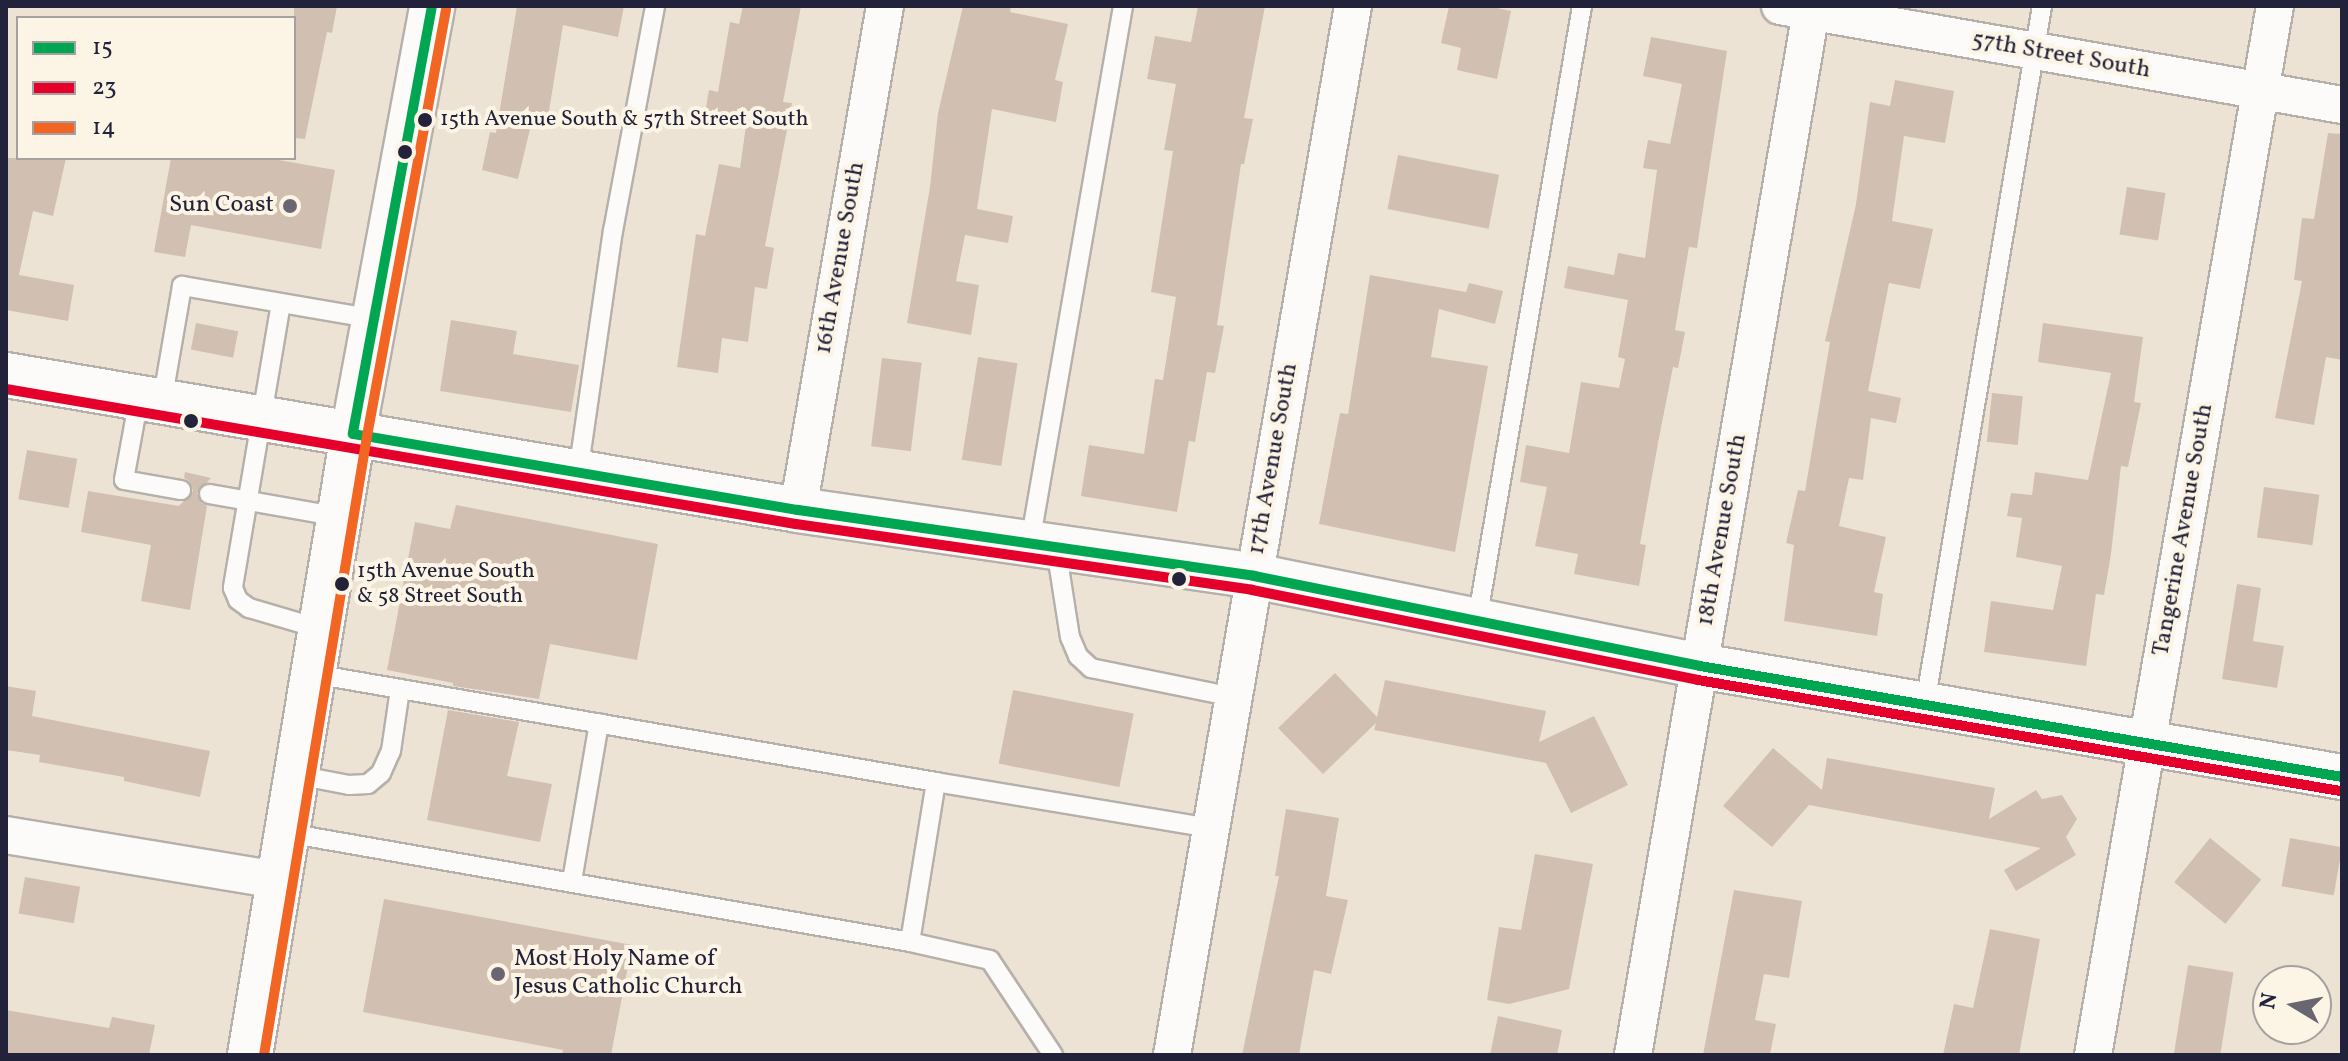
<!DOCTYPE html>
<html>
<head>
<meta charset="utf-8">
<style>
	body { margin:0 }
	#map { position:relative; width:2348px; height:1061px; overflow:hidden; background:#ede3d5; font-family:Vollkorn,serif }
	div>[style] { position:absolute }
	[style*='--x'] { left:calc(var(--x)*1px); top:calc(var(--y)*1px); width:calc(var(--w)*1px); rotate:calc(var(--a)*1deg) }
	.building>* { inset:0; background:#d1c0b2; transform-origin:0 0 }
	.roads { filter:drop-shadow(2px 0 #b6b0aa) drop-shadow(-2px 0 #b6b0aa) drop-shadow(0 2px #b6b0aa) drop-shadow(0 -2px #b6b0aa) }
	.service>* { height:18px; margin:-9px; padding:0 9px; transform-origin:9px; border-radius:9px; background:#fcfbf9 }
	.minor>* { height:36px; margin:-18px; padding:0 18px; transform-origin:18px; border-radius:18px; background:#fcfbf9 }
	.tertiary>* { height:44px; margin:-22px; padding:0 22px; transform-origin:22px; border-radius:22px; background:#fcfbf9 }
	.bus-1>* { height:10px; margin:-5px; padding:0 5px; transform-origin:5px; border-radius:5px; background:#00a651 }
	.bus-2>* { height:10px; margin:-5px; padding:0 5px; transform-origin:5px; border-radius:5px; background:#e4002b }
	.bus-3>* { height:10px; margin:-5px; padding:0 5px; transform-origin:5px; border-radius:5px; background:#f26522 }
	.dots>* { width:22px; height:22px; translate:-50% -50%; box-sizing:border-box; border:4px solid #fcf5e5; border-radius:50% }
	span { translate:-50% -50%; white-space:nowrap; text-align:center; line-height:1.15; -webkit-text-stroke:8px #fcf5e5; paint-order:stroke }
	.bus-label { font-size:22px; color:#22223b }
	.left { translate:0 -50%; text-align:left }
	.street-label { font-size:24px; color:#22223b }
	.poi-label { font-size:24px; color:#22223b }
	.right { translate:-100% -50%; text-align:right }
	.frame { position:absolute; inset:0; border:8px solid #22223b; pointer-events:none }
	.legend { position:absolute; left:16px; top:16px; width:280px; height:144px; box-sizing:border-box; background:#fcf5e5; border:2px solid #a5a1a1; margin:0; padding:10px 14px; list-style:none; font-size:24px; color:#22223b }
	.legend li { display:flex; align-items:center; gap:16px; height:40px }
	.legend b { width:40px; border:2px solid #a5a1a1 }
	.north { position:absolute; left:2252px; top:965px; width:80px; height:80px; box-sizing:border-box; background:#fcf5e5; border:2px solid #a5a1a1; border-radius:50%; rotate:280deg; font-size:22px; font-weight:700; line-height:32px; text-align:center; color:#22223b }
	.north::after { content:''; display:block; margin:auto; width:28px; height:36px; background:#696671; clip-path:polygon(50% 0,100% 100%,50% 72%,0 100%) }
</style>
</head>
<body>
<div id="map">
	<div class="building">
		<div style="clip-path:polygon(294px 6px,337px 6px,332px 33px,327px 32px,305px 139px,294px 138px)"></div>
		<div style="clip-path:polygon(517px 6px,624px 6px,618px 37px,563px 25px,547px 123px,532px 121px,518px 179px,482px 170px,490px 132px,496px 133px)"></div>
		<div style="clip-path:polygon(743px 6px,801px 6px,783px 102px,792px 103px,765px 246px,774px 248px,767px 289px,755px 287px,748px 342px,722px 338px,718px 373px,677px 367px,696px 234px,705px 236px,719px 164px,740px 168px,747px 119px,705px 113px,709px 90px,718px 92px,730px 22px,739px 24px)"></div>
		<div style="clip-path:polygon(963px 6px,1011px 6px,1010px 12px,1068px 24px,1055px 80px,1063px 82px,1056px 122px,992px 109px,977px 209px,1013px 216px,1008px 243px,965px 235px,956px 281px,979px 285px,971px 335px,907px 323px,930px 187px,938px 113px)"></div>
		<div style="clip-path:polygon(1198px 6px,1265px 6px,1244px 118px,1253px 119px,1244px 164px,1241px 164px,1217px 325px,1224px 326px,1215px 373px,1207px 372px,1195px 442px,1189px 441px,1177px 512px,1081px 496px,1089px 445px,1144px 454px,1155px 379px,1163px 380px,1176px 297px,1151px 292px,1173px 151px,1164px 150px,1176px 84px,1147px 79px,1155px 36px,1191px 42px)"></div>
		<div style="clip-path:polygon(1449px 6px,1488px 6px,1511px 11px,1497px 79px,1457px 70px,1461px 48px,1441px 43px)"></div>
		<div style="clip-path:polygon(1651px 37px,1727px 51px,1697px 248px,1689px 247px,1675px 330px,1685px 332px,1678px 368px,1673px 367px,1658px 443px,1640px 544px,1646px 545px,1639px 586px,1574px 574px,1578px 554px,1535px 546px,1547px 487px,1520px 482px,1526px 445px,1569px 453px,1581px 382px,1619px 388px,1625px 359px,1618px 357px,1628px 300px,1564px 288px,1568px 266px,1614px 275px,1618px 253px,1645px 258px,1657px 170px,1643px 168px,1648px 140px,1670px 144px,1682px 84px,1643px 76px)"></div>
		<div style="clip-path:polygon(1895px 80px,1954px 91px,1945px 143px,1904px 136px,1892px 221px,1933px 229px,1920px 289px,1889px 283px,1868px 391px,1901px 398px,1896px 423px,1871px 418px,1863px 480px,1849px 478px,1839px 526px,1886px 537px,1874px 592px,1883px 594px,1877px 636px,1784px 621px,1794px 545px,1786px 543px,1798px 490px,1805px 491px,1830px 342px,1825px 341px,1856px 204px,1870px 102px,1890px 106px)"></div>
		<div style="clip-path:polygon(2328px 133px,2342px 134px,2342px 360px,2326px 357px,2314px 425px,2275px 418px,2302px 281px,2294px 280px,2302px 218px,2314px 219px)"></div>
		<div style="left:1398px;top:155px;width:103px;height:55px;rotate:11deg"></div>
		<div style="clip-path:polygon(6px 158px,66px 158px,53px 216px,33px 211px,19px 275px,74px 285px,68px 321px,6px 310px)"></div>
		<div style="clip-path:polygon(171px 158px,268px 158px,335px 170px,321px 249px,191px 225px,185px 257px,154px 252px)"></div>
		<div style="left:2127px;top:187px;width:39px;height:48px;rotate:9deg"></div>
		<div style="clip-path:polygon(1370px 275px,1466px 292px,1469px 283px,1503px 291px,1495px 324px,1439px 309px,1431px 357px,1488px 366px,1455px 552px,1319px 524px,1340px 413px,1348px 414px)"></div>
		<div style="clip-path:polygon(451px 320px,517px 331px,513px 354px,579px 365px,571px 412px,440px 391px)"></div>
		<div style="left:196px;top:323px;width:43px;height:27px;rotate:11deg"></div>
		<div style="clip-path:polygon(2043px 323px,2143px 337px,2134px 402px,2141px 403px,2128px 467px,2121px 466px,2111px 554px,2104px 595px,2096px 594px,2086px 666px,1984px 652px,1991px 601px,2053px 610px,2062px 566px,2016px 557px,2022px 518px,2007px 516px,2011px 493px,2032px 495px,2035px 472px,2088px 480px,2111px 373px,2038px 362px)"></div>
		<div style="left:978px;top:357px;width:40px;height:104px;rotate:9deg"></div>
		<div style="left:882px;top:358px;width:40px;height:89px;rotate:7deg"></div>
		<div style="left:1992px;top:393px;width:31px;height:49px;rotate:6deg"></div>
		<div style="left:27px;top:450px;width:51px;height:50px;rotate:10deg"></div>
		<div style="clip-path:polygon(185px 472px,211px 478px,197px 493px,201px 503px,207px 506px,190px 610px,141px 601px,151px 545px,81px 532px,88px 491px,179px 506px,193px 491px,189px 481px,184px 478px)"></div>
		<div style="left:2264px;top:487px;width:56px;height:51px;rotate:8deg"></div>
		<div style="clip-path:polygon(456px 505px,658px 544px,637px 660px,550px 644px,539px 699px,453px 686px,453px 683px,387px 670px,415px 522px,450px 529px)"></div>
		<div style="clip-path:polygon(2237px 584px,2261px 588px,2253px 641px,2284px 646px,2277px 688px,2222px 679px)"></div>
		<div style="clip-path:polygon(1335px 673px,1377px 717px,1385px 680px,1546px 711px,1539px 742px,1594px 716px,1628px 785px,1571px 813px,1546px 763px,1374px 730px,1376px 723px,1323px 774px,1278px 728px)"></div>
		<div style="clip-path:polygon(6px 686px,36px 691px,32px 716px,210px 751px,200px 797px,124px 781px,124px 777px,39px 762px,40px 755px,6px 750px)"></div>
		<div style="left:1013px;top:690px;width:123px;height:75px;rotate:11deg"></div>
		<div style="clip-path:polygon(448px 710px,519px 722px,507px 776px,552px 784px,540px 842px,427px 820px)"></div>
		<div style="clip-path:polygon(1773px 748px,1822px 790px,1827px 758px,1995px 788px,1989px 819px,2036px 790px,2042px 799px,2062px 795px,2077px 819px,2066px 837px,2076px 855px,2016px 891px,2004px 870px,2041px 848px,1809px 805px,1772px 847px,1723px 806px)"></div>
		<div style="clip-path:polygon(1286px 809px,1339px 818px,1326px 896px,1348px 900px,1331px 974px,1314px 970px,1299px 1055px,1242px 1055px,1279px 876px,1275px 876px)"></div>
		<div style="left:2210px;top:838px;width:66px;height:57px;rotate:39deg"></div>
		<div style="left:2290px;top:838px;width:53px;height:49px;rotate:10deg"></div>
		<div style="clip-path:polygon(1535px 854px,1593px 864px,1569px 989px,1509px 1004px,1487px 1000px,1499px 927px,1521px 930px)"></div>
		<div style="left:25px;top:877px;width:56px;height:37px;rotate:10deg"></div>
		<div style="clip-path:polygon(1734px 890px,1802px 901px,1789px 978px,1764px 974px,1755px 1020px,1776px 1024px,1770px 1055px,1703px 1055px)"></div>
		<div style="clip-path:polygon(384px 899px,632px 945px,611px 1055px,562px 1055px,563px 1050px,363px 1012px)"></div>
		<div style="clip-path:polygon(1990px 929px,2040px 939px,2019px 1055px,1943px 1055px,1954px 1004px,1973px 1008px)"></div>
		<div style="left:2188px;top:965px;width:46px;height:91px;rotate:9deg"></div>
		<div style="clip-path:polygon(6px 1010px,109px 1028px,112px 1017px,155px 1025px,149px 1055px,6px 1055px)"></div>
		<div style="clip-path:polygon(1498px 1016px,1562px 1030px,1557px 1055px,1490px 1055px)"></div>
	</div>
	<div class="roads">
		<div class="service">
			<div style="--x:281;--y:303;--w:289;--a:99.6"></div>
			<div style="--x:233;--y:588;--w:13;--a:67"></div>
			<div style="--x:238;--y:600;--w:14;--a:36"></div>
			<div style="--x:249;--y:608;--w:75;--a:16.3"></div>
			<div style="--x:139;--y:398;--w:83;--a:100.4"></div>
			<div style="--x:124;--y:480;--w:58;--a:10"></div>
			<div style="--x:162;--y:402;--w:118;--a:-80.2"></div>
			<div style="--x:182;--y:286;--w:196;--a:9.7"></div>
			<div style="--x:578;--y:473;--w:245;--a:-81.8"></div>
			<div style="--x:613;--y:231;--w:229;--a:-79.4"></div>
			<div style="--x:209;--y:494;--w:132;--a:10"></div>
			<div style="--x:1030;--y:543;--w:545;--a:-80.17"></div>
			<div style="--x:1056;--y:548;--w:90;--a:81.1"></div>
			<div style="--x:1070;--y:637;--w:21;--a:67"></div>
			<div style="--x:1078;--y:656;--w:18;--a:43"></div>
			<div style="--x:1091;--y:668;--w:145;--a:11.5"></div>
			<div style="--x:1477;--y:621;--w:624;--a:-80.31"></div>
			<div style="--x:1925;--y:704;--w:708;--a:-80.48"></div>
			<div style="--x:297;--y:775;--w:53;--a:10.9"></div>
			<div style="--x:349;--y:785;--w:19;--a:-3"></div>
			<div style="--x:368;--y:784;--w:17;--a:-40"></div>
			<div style="--x:381;--y:773;--w:24;--a:-66"></div>
			<div style="--x:391;--y:751;--w:63;--a:-81.7"></div>
			<div style="--x:936;--y:782;--w:279;--a:9.5"></div>
			<div style="--x:287;--y:833;--w:632;--a:9.92"></div>
			<div style="--x:910;--y:942;--w:162;--a:-80.8"></div>
			<div style="--x:936;--y:782;--w:631;--a:-170.15"></div>
			<div style="--x:572;--y:881;--w:160;--a:-80.3"></div>
			<div style="--x:910;--y:942;--w:82;--a:12.7"></div>
			<div style="--x:990;--y:960;--w:114;--a:56.4"></div>
		</div>
		<div class="minor">
			<div style="--x:1780;--y:6;--w:571;--a:9.99"></div>
			<div style="--x:798;--y:510;--w:511;--a:-80.21"></div>
			<div style="--x:6;--y:835;--w:277;--a:9.4"></div>
			<div style="--x:1172;--y:1055;--w:1065;--a:-80.21"></div>
			<div style="--x:1633;--y:1055;--w:1064;--a:-80.32"></div>
			<div style="--x:2093;--y:1055;--w:1065;--a:-80.16"></div>
		</div>
		<div class="tertiary">
			<div style="--x:6;--y:375;--w:803;--a:9.67"></div>
			<div style="--x:798;--y:510;--w:461;--a:8.2"></div>
			<div style="--x:1254;--y:576;--w:455;--a:11.4"></div>
			<div style="--x:1700;--y:666;--w:652;--a:9.81"></div>
			<div style="--x:250;--y:1055;--w:629;--a:-80.58"></div>
			<div style="--x:353;--y:434;--w:435;--a:-79.5"></div>
		</div>
	</div>
	<div class="bus-1">
		<div style="--x:432;--y:6;--w:435;--a:100.5"></div>
		<div style="--x:353;--y:434;--w:451;--a:9.7"></div>
		<div style="--x:798;--y:510;--w:461;--a:8.2"></div>
		<div style="--x:1254;--y:576;--w:455;--a:11.4"></div>
		<div style="--x:1700;--y:666;--w:652;--a:9.81"></div>
	</div>
	<div class="bus-2">
		<div style="--x:6;--y:389;--w:801;--a:9.7"></div>
		<div style="--x:796;--y:524;--w:461;--a:8.2"></div>
		<div style="--x:1252;--y:590;--w:455;--a:11.4"></div>
		<div style="--x:1698;--y:680;--w:652;--a:9.81"></div>
	</div>
	<div class="bus-3">
		<div style="--x:264;--y:1055;--w:628;--a:-80.55"></div>
		<div style="--x:367;--y:436;--w:434;--a:-79.5"></div>
	</div>
	<div class="dots">
		<div style="left:425px;top:120px;background:#22223b"></div>
		<div style="left:405px;top:152px;background:#22223b"></div>
		<div style="left:290px;top:206px;background:#696671"></div>
		<div style="left:191px;top:421px;background:#22223b"></div>
		<div style="left:1179px;top:579px;background:#22223b"></div>
		<div style="left:342px;top:584px;background:#22223b"></div>
		<div style="left:498px;top:974px;background:#696671"></div>
	</div>
	<div class="bus-label">
		<span class="left" style="left:440px;top:120px">15th Avenue South &amp; 57th Street South</span>
		<span class="left" style="left:357px;top:584px">15th Avenue South<br>&amp; 58 Street South</span>
	</div>
	<div class="street-label">
		<span style="left:2061px;top:56px;rotate:10deg">57th Street South</span>
		<span style="left:841px;top:258px;rotate:-80deg">16th Avenue South</span>
		<span style="left:1274px;top:459px;rotate:-80deg">17th Avenue South</span>
		<span style="left:1723px;top:530px;rotate:-80deg">18th Avenue South</span>
		<span style="left:2184px;top:530px;rotate:-80deg">Tangerine Avenue South</span>
	</div>
	<div class="poi-label">
		<span class="right" style="left:274px;top:206px">Sun Coast</span>
		<span class="left" style="left:514px;top:974px">Most Holy Name of<br>Jesus Catholic Church</span>
	</div>
	<div class="frame"></div>
	<ul class="legend">
	<li><b style="height:10px;background:#00a651"></b>15</li>
	<li><b style="height:10px;background:#e4002b"></b>23</li>
	<li><b style="height:10px;background:#f26522"></b>14</li>
	</ul>
	<div class="north">N</div>
</div>
</body>
</html>
